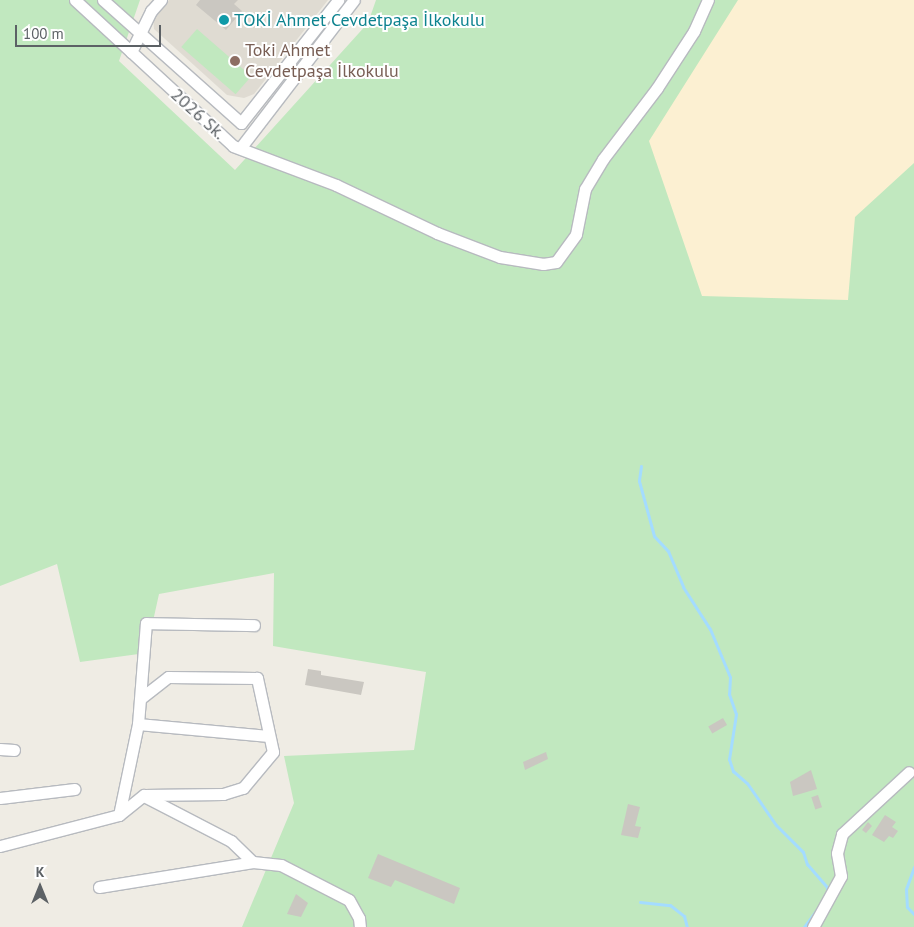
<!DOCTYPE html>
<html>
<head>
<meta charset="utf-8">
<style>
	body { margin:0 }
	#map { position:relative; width:914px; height:927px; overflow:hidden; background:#efece4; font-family:"PT Sans",sans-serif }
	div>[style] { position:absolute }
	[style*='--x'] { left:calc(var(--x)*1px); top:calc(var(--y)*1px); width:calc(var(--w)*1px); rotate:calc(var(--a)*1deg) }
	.education>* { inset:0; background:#dfdbd2 }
	.green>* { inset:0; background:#c1e8bf; transform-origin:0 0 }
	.sand>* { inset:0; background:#fcf0d2 }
	.stream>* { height:3px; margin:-1.5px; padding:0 1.5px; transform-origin:1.5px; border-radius:1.5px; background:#a4dcff }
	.building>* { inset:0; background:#cac7c1; transform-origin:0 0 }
	.roads { filter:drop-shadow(1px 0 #b7babf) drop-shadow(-1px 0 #b7babf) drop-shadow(0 1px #b7babf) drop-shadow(0 -1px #b7babf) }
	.minor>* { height:11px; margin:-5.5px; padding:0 5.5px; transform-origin:5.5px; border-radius:5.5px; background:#fff }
	.dots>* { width:14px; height:14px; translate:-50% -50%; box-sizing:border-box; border:2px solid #fff; border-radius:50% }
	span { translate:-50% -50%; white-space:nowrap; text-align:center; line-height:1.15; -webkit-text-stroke:4px #fff; paint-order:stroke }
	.culture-label { font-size:18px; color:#0d838f }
	.left { translate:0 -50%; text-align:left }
	.education-label { font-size:18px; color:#785e54 }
	.street-label { font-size:18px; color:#5c6165 }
	.north { position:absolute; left:15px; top:862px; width:50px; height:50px; -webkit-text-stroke:4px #fff; paint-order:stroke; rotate:0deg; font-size:14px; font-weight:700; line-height:20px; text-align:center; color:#5c6165 }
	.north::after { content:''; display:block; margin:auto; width:18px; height:22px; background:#5c6165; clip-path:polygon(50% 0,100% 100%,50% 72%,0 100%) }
	.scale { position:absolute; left:15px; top:25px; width:146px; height:22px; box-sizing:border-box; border:2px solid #5c6165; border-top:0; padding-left:6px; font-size:15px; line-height:18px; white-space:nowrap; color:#5c6165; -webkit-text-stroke:4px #fff; paint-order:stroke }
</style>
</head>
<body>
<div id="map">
	<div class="education">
		<div style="clip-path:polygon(169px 0,328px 0,254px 94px,244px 98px,227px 95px,154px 29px,153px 18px)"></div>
	</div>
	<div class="green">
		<div style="clip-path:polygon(0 0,140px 0,119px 61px,235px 170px,368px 23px,376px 0,914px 0,914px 927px,242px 927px,294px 803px,284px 756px,414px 750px,426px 672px,273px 646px,274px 573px,159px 594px,146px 653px,80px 662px,57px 564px,0 586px)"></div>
		<div style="left:197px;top:29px;width:72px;height:24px;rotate:41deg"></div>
	</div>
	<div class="sand">
		<div style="clip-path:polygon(738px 0,914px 0,914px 163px,855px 217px,848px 300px,702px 296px,649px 141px)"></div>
	</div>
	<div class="stream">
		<div style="--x:641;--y:466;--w:15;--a:98"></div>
		<div style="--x:639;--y:481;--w:57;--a:74.7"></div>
		<div style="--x:654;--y:536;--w:21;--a:47"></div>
		<div style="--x:668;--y:551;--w:39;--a:67"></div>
		<div style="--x:683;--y:587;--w:50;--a:57.3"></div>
		<div style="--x:710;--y:629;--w:52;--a:67.4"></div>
		<div style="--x:730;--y:677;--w:17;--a:93"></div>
		<div style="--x:729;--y:694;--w:21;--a:71"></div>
		<div style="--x:736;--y:714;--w:46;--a:98.8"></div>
		<div style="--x:729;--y:759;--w:13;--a:72"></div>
		<div style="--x:733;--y:771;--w:18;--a:41"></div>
		<div style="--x:747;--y:783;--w:51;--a:55.4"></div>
		<div style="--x:776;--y:825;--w:38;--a:45"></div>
		<div style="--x:803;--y:852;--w:13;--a:72"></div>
		<div style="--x:807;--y:864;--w:30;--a:49"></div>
		<div style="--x:827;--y:887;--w:5;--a:90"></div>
		<div style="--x:914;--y:867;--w:23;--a:110"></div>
		<div style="--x:906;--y:889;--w:18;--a:87"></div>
		<div style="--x:907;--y:907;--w:10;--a:45"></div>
		<div style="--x:640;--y:902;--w:30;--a:6"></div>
		<div style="--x:670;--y:905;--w:18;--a:38"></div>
		<div style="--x:684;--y:916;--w:11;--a:75"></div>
		<div style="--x:804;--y:927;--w:24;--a:-54"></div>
	</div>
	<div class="building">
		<div style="clip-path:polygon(200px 0,238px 0,234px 4px,242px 11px,226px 30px,196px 5px)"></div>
		<div style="clip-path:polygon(308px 669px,321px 671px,321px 675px,364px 682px,361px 695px,305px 685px)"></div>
		<div style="left:723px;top:718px;width:8px;height:17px;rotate:60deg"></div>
		<div style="clip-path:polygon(546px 752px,548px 759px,525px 770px,523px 762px)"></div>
		<div style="clip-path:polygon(811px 770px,817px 789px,793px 796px,790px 782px)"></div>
		<div style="left:818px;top:795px;width:13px;height:7px;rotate:72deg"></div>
		<div style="clip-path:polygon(628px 804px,640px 807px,635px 826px,641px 827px,638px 838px,621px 835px)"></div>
		<div style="clip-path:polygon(885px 815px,896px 822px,892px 827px,898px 831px,893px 838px,889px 836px,884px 842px,872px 835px)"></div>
		<div style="clip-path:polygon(868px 822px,872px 826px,866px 833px,862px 830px)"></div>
		<div style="clip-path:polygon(378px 854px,460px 888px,454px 904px,395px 880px,391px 887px,368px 878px)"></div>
		<div style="clip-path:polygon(296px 894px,308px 903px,301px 917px,287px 914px)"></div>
	</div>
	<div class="roads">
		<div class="minor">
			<div style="--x:75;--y:0;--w:215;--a:42.7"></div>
			<div style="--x:233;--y:146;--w:110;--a:20.7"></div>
			<div style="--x:336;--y:185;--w:112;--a:25.4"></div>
			<div style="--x:437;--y:233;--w:67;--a:20.9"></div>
			<div style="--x:500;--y:257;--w:44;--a:9.2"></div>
			<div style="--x:543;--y:264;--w:13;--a:-9"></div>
			<div style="--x:556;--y:262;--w:34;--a:-54"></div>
			<div style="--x:576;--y:234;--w:46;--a:-78.7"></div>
			<div style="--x:585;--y:189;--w:35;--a:-59"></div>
			<div style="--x:603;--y:159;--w:89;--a:-52.7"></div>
			<div style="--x:657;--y:88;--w:68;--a:-57"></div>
			<div style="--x:694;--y:31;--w:34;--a:-66"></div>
			<div style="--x:103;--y:0;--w:185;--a:41.7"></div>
			<div style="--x:241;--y:123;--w:157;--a:-51.7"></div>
			<div style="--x:131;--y:52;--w:46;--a:-64"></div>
			<div style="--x:151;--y:11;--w:15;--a:-48"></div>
			<div style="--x:241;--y:147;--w:185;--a:-52.5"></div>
			<div style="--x:138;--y:724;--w:131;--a:5.3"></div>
			<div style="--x:0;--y:749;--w:14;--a:4"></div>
			<div style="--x:146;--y:797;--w:96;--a:27.4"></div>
			<div style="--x:231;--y:841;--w:30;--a:44"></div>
			<div style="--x:0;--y:798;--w:75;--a:-6.9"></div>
			<div style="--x:119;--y:815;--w:93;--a:-78.2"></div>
			<div style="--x:138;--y:724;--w:101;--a:-85.5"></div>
			<div style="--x:146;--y:623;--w:108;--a:1.1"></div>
			<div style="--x:0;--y:846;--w:123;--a:-14.6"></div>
			<div style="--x:119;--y:815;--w:32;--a:-39"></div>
			<div style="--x:144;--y:795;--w:79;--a:-0.7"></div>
			<div style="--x:223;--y:794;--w:21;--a:-17"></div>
			<div style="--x:243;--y:788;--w:47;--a:-50.2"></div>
			<div style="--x:273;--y:752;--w:76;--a:-102.2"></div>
			<div style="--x:257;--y:678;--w:89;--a:-179.4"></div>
			<div style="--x:168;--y:677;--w:34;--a:142"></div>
			<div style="--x:99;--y:887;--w:156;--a:-9.2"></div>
			<div style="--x:253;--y:862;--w:28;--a:6"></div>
			<div style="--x:281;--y:865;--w:76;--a:27.2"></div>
			<div style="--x:349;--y:900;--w:21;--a:61"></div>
			<div style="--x:359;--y:918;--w:9;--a:84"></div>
			<div style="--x:813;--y:927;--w:58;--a:-61.2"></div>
			<div style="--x:841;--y:876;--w:23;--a:-100"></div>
			<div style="--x:837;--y:853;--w:20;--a:-75"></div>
			<div style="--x:842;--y:834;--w:91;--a:-42.8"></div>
		</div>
	</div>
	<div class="dots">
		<div style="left:224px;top:20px;background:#0f9aa8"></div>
		<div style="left:235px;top:61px;background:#8d6e63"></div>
	</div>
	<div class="culture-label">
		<span class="left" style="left:234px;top:20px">TOKİ Ahmet Cevdetpaşa İlkokulu</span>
	</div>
	<div class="education-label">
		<span class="left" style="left:245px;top:61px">Toki Ahmet<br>Cevdetpaşa İlkokulu</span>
	</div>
	<div class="street-label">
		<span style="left:198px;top:114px;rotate:42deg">2026 Sk.</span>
	</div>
	<div class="north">K</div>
	<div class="scale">100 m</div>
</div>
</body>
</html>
